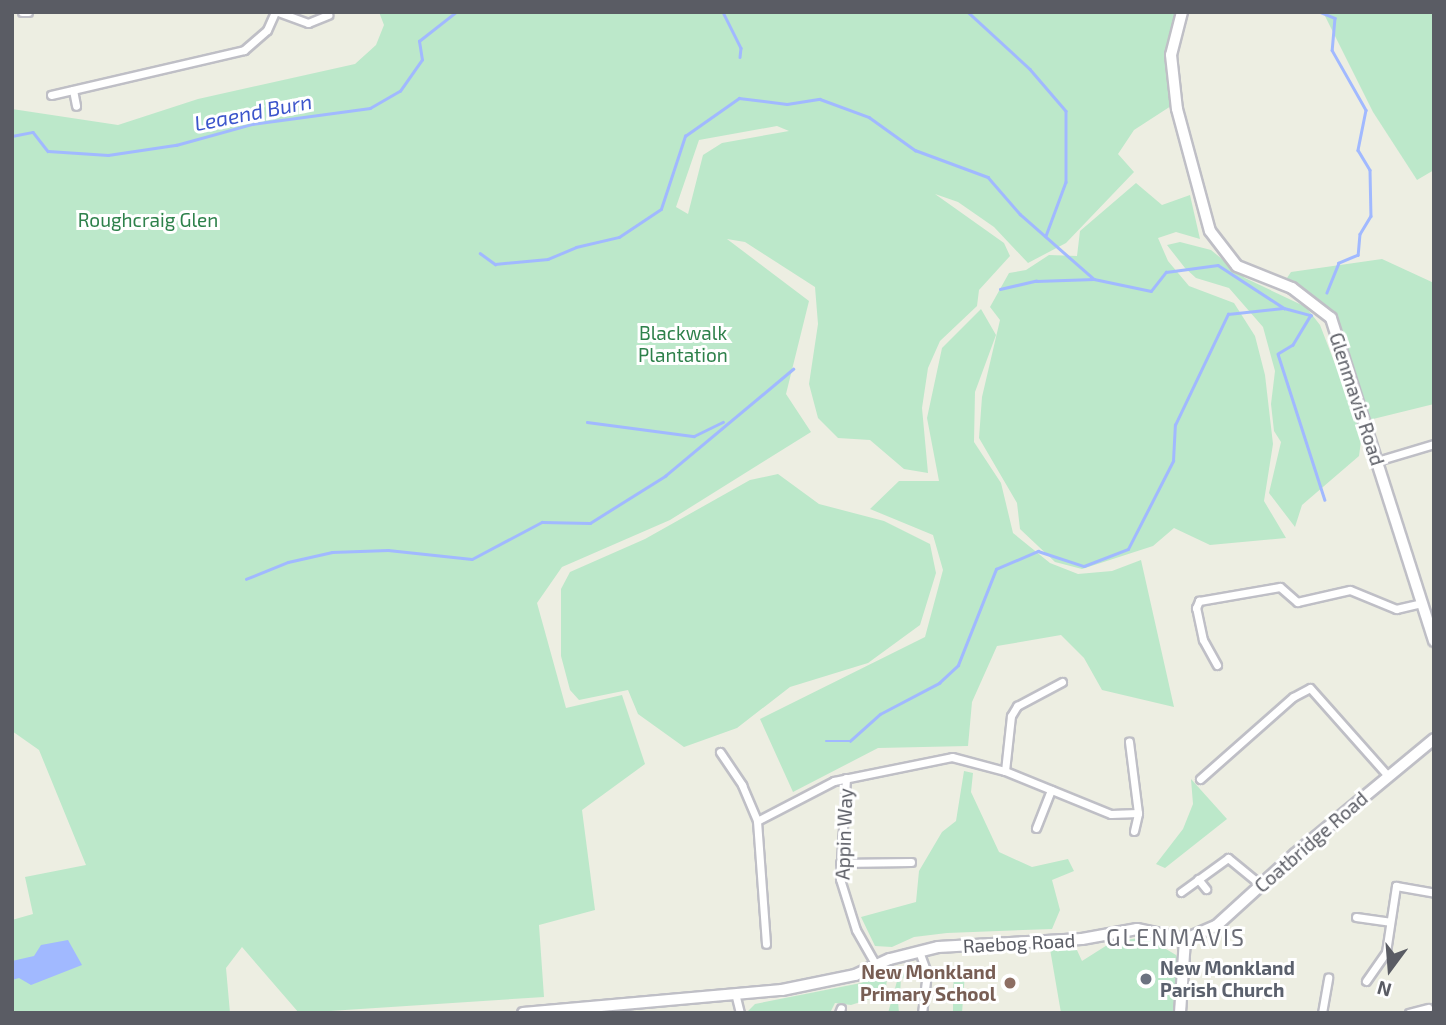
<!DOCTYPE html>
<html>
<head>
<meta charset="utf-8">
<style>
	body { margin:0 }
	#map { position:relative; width:1446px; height:1025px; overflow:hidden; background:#edeee2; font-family:"Exo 2",sans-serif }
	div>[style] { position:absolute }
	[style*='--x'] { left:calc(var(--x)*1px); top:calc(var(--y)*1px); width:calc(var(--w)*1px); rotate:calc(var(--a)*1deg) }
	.green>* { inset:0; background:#bce8ca }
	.water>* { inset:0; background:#a1b9ff }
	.stream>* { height:2.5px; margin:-1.25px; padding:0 1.25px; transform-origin:1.25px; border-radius:1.25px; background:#a1b9ff }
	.roads { filter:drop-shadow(2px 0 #bfbfc6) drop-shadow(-2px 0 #bfbfc6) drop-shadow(0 2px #bfbfc6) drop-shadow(0 -2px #bfbfc6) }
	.minor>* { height:7px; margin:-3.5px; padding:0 3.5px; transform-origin:3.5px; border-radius:3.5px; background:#fff }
	.secondary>* { height:10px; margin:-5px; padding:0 5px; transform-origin:5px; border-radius:5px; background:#fff }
	.dots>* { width:19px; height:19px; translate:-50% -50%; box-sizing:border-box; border:4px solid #fff; border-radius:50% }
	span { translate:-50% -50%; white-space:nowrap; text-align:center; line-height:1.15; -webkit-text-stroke:6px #fff; paint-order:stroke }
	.park-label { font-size:19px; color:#2e814b }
	.street-label { font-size:19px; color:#5a5c64 }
	.worship-label { font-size:19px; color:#5b616d; font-weight:700 }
	.left { translate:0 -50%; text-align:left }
	.education-label { font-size:19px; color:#785e54; font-weight:700 }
	.right { translate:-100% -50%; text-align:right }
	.water-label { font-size:21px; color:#3c55cb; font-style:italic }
	.quarter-label { font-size:23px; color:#6b6d76; letter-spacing:2px }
	.frame { position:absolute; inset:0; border:14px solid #5a5c64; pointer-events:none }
	.north { position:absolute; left:1355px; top:934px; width:70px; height:70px; -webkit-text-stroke:5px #fff; paint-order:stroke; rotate:196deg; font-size:19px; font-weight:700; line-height:28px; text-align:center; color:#5a5c64 }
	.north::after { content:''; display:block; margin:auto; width:24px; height:32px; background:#5a5c64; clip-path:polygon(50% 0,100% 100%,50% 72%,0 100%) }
</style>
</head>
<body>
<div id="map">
	<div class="green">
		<div style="clip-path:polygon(evenodd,379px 12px,1178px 12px,1167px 55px,1171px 106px,1134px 130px,1118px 154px,1134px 172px,1066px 243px,1028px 263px,994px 227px,958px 202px,935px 194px,1004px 243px,1010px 256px,979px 290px,977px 306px,940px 341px,928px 368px,922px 408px,928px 473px,904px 469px,870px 440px,838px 438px,818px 418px,809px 384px,818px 324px,815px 287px,745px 242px,727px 239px,809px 301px,786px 394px,811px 432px,670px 520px,562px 567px,537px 603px,566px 708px,622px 695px,645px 764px,582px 810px,595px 910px,539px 925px,544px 997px,299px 1013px,242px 947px,226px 968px,230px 1013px,12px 1013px,12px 920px,33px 914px,25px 877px,86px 865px,39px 750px,12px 731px,12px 109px,118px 125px,198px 99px,355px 64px,376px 45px,384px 25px,379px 12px,777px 126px,789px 131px,722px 143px,703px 155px,688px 214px,676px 207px,699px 140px,777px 126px)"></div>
		<div style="clip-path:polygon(1323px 12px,1434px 12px,1434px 170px,1417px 180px,1373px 112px)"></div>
		<div style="clip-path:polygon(1136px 183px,1162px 205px,1190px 195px,1200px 239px,1176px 232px,1158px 238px,1168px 261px,1189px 286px,1234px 303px,1255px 336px,1265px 375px,1273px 444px,1264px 501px,1286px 538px,1210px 545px,1174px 528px,1153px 546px,1082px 569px,1055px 562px,1020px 529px,1017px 503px,979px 438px,982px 397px,1000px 320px,990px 307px,1009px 273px,1026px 270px,1049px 255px,1077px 256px,1080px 231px)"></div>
		<div style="clip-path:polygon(1180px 242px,1211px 250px,1245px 278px,1306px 307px,1320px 325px,1362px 434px,1359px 456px,1302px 505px,1295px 527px,1269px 493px,1281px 442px,1274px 431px,1271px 404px,1275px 371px,1263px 327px,1229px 288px,1196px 278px,1185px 268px,1167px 245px)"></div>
		<div style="clip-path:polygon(1382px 259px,1434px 283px,1434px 404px,1369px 420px,1338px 322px,1285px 281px,1291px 272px)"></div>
		<div style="clip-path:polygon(981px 309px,996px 335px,975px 392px,974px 442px,1001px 483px,1013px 533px,1050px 563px,1078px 574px,1112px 571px,1141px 560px,1174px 707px,1102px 690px,1084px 658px,1061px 635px,997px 646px,972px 702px,968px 746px,878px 748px,793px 792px,760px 719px,925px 637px,943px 570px,933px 535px,870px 509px,899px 481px,939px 481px,927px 418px,942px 348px)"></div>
		<div style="clip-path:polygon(778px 474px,819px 504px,884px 521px,930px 544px,936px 573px,920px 625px,868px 663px,790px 687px,737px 728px,684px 747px,638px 714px,628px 690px,579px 700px,570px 690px,561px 656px,561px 589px,570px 572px,645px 539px,750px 480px)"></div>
		<div style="clip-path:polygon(964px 771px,973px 773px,971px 792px,999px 852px,1032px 867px,1068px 859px,1074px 871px,1052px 880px,1060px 910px,1052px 929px,947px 933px,914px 937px,892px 947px,875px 946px,861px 917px,916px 902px,919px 871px,942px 832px,956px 821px)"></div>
		<div style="clip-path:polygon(1191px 779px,1227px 819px,1165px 868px,1156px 864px,1183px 829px,1193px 804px)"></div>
		<div style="clip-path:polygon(1146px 937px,1176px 955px,1180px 966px,1173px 1013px,1061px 1013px,1050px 949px,1076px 948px,1082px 961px,1112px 942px)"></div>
		<div style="clip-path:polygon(901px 967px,919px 974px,916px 980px,901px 978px,900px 997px,912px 1003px,898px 1001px,899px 1013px,888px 1013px)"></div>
		<div style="clip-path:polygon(888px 972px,885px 994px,851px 1005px,835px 1003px,831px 1011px,746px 1013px,755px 1004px,861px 983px)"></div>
		<div style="clip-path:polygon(954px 973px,965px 973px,962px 1013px,953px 1013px,953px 999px,939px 995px,953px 993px)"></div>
	</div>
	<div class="water">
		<div style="clip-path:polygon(68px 940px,82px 965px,31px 985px,19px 978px,12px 980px,12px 961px,34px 956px,41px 945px)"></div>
	</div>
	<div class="stream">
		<div style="--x:723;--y:12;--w:40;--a:63.4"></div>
		<div style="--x:741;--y:48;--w:9;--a:96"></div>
		<div style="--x:968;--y:12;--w:84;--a:42.6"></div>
		<div style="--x:1030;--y:69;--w:55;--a:49.4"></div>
		<div style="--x:1066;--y:111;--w:71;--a:90"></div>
		<div style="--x:1066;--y:182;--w:58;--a:110.3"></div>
		<div style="--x:1320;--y:12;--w:16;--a:22"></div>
		<div style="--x:1335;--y:18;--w:32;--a:95"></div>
		<div style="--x:1332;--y:50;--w:69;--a:60.5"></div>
		<div style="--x:1366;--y:110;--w:41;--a:101.3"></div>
		<div style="--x:1358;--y:150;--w:23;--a:59"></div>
		<div style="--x:1370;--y:170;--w:46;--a:88.8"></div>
		<div style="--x:1371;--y:216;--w:21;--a:121"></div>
		<div style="--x:1360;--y:234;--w:21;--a:95"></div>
		<div style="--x:1358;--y:255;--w:21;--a:157"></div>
		<div style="--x:1339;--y:263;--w:32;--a:112"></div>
		<div style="--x:12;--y:136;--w:21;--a:-11"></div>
		<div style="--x:33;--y:132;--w:24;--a:52"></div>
		<div style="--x:48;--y:151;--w:60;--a:3.8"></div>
		<div style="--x:108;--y:155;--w:69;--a:-8.4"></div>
		<div style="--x:176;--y:145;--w:79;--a:-15.4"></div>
		<div style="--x:252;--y:124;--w:119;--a:-7.7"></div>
		<div style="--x:370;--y:108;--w:34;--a:-30"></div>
		<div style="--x:400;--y:91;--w:38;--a:-55"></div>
		<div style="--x:422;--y:60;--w:19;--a:-99"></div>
		<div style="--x:419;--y:41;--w:47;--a:-38.1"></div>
		<div style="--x:480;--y:253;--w:19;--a:36"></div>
		<div style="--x:495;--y:264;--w:53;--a:-5.4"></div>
		<div style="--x:548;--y:259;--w:30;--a:-23"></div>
		<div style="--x:576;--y:247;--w:44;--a:-13.1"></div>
		<div style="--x:619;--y:237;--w:50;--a:-33.7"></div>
		<div style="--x:661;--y:209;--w:77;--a:-71.8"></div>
		<div style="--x:685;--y:136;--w:66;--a:-35.1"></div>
		<div style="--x:739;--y:98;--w:48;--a:7.1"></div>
		<div style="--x:787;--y:104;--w:33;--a:-9"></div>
		<div style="--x:820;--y:99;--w:52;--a:20.2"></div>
		<div style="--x:869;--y:117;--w:57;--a:35.7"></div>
		<div style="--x:915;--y:150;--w:78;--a:20.3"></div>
		<div style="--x:988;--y:177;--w:49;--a:49.1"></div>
		<div style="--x:1020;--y:214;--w:98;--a:41.3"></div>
		<div style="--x:1094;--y:279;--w:58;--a:11.9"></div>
		<div style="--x:1151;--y:291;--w:24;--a:-52"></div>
		<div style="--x:1166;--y:272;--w:52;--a:-7.7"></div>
		<div style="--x:1218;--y:265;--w:79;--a:33.1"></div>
		<div style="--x:1284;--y:308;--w:28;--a:15"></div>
		<div style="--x:1311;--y:315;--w:35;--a:121"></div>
		<div style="--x:1293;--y:345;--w:17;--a:149"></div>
		<div style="--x:1278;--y:354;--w:153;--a:72.2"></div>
		<div style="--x:1000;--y:289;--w:37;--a:-13"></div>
		<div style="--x:1036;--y:281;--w:58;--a:-2"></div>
		<div style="--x:587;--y:422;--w:108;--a:7.5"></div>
		<div style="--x:694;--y:436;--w:32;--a:-26"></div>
		<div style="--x:246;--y:579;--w:45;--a:-22"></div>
		<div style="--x:288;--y:562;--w:45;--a:-12.8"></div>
		<div style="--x:332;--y:552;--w:56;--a:-2"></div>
		<div style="--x:388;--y:550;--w:84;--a:6.1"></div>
		<div style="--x:472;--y:559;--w:79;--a:-27.9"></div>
		<div style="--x:542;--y:522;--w:48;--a:1.2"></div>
		<div style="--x:590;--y:523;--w:89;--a:-32.1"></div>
		<div style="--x:665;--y:476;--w:167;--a:-39.9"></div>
		<div style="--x:826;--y:741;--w:24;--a:0"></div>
		<div style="--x:850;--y:741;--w:40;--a:-42"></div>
		<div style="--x:880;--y:714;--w:67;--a:-27.7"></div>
		<div style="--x:939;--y:683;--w:26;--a:-43"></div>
		<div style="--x:958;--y:665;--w:103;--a:-68.4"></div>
		<div style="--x:996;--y:569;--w:46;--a:-23.2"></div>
		<div style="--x:1038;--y:551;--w:48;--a:18.1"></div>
		<div style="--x:1084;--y:566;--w:47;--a:-21.1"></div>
		<div style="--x:1128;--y:549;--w:99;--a:-62.9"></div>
		<div style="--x:1173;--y:461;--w:36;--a:-87"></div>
		<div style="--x:1175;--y:425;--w:123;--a:-64.5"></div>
		<div style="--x:1228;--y:314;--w:55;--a:-6.2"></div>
	</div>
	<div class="roads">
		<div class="minor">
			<div style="--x:22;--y:12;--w:6;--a:0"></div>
			<div style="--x:278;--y:12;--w:32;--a:20"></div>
			<div style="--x:308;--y:23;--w:22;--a:-22"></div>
			<div style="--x:73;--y:90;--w:16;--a:79"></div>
			<div style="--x:51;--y:95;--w:198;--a:-13.1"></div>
			<div style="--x:244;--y:50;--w:30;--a:-41"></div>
			<div style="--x:267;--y:30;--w:20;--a:-66"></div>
			<div style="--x:1377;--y:461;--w:59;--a:-16.6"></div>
			<div style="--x:1217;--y:665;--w:29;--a:-119"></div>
			<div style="--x:1203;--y:640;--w:33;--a:-102"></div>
			<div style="--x:1196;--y:608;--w:8;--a:-67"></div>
			<div style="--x:1199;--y:601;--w:82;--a:-9.8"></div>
			<div style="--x:1280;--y:587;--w:23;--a:41"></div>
			<div style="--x:1297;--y:602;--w:54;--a:-12.8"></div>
			<div style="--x:1350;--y:590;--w:50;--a:22.4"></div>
			<div style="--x:1396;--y:609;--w:27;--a:-13"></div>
			<div style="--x:720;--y:752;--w:40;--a:56"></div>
			<div style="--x:742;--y:785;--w:39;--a:67"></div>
			<div style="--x:757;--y:821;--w:123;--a:85.8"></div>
			<div style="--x:1005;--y:771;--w:55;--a:-83.8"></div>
			<div style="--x:1011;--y:716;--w:12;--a:-59"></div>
			<div style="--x:1017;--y:706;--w:51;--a:-28.1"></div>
			<div style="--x:846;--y:778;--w:101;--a:93.4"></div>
			<div style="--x:840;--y:879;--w:53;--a:72.6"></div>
			<div style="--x:856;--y:930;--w:43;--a:60.4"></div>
			<div style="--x:1200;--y:779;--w:124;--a:-41.4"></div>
			<div style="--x:1293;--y:697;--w:19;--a:-28"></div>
			<div style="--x:1310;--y:688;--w:118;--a:48.4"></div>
			<div style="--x:757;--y:821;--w:87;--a:-27.5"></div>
			<div style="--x:834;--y:781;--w:120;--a:-11.5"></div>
			<div style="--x:952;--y:757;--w:55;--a:14.8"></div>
			<div style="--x:1005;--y:771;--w:114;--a:22.1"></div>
			<div style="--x:1111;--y:814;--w:27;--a:-2"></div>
			<div style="--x:1138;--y:813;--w:72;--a:-97.2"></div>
			<div style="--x:1036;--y:828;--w:41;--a:-68.5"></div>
			<div style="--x:1134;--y:831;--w:18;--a:-77"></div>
			<div style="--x:840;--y:863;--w:71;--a:-0.8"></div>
			<div style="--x:1198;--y:879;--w:13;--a:51"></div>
			<div style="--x:1181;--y:892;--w:58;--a:-35.9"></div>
			<div style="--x:1228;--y:858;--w:43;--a:39.3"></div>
			<div style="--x:1356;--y:917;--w:34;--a:8"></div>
			<div style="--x:920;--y:954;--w:20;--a:70"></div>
			<div style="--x:927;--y:973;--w:40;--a:97.1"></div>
			<div style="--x:1366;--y:981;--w:35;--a:-55"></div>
			<div style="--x:1386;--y:952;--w:67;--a:-81.4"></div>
			<div style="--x:1396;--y:886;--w:39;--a:10"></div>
			<div style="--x:736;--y:997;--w:16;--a:76"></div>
			<div style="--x:839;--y:1013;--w:5;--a:-68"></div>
			<div style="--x:1322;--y:1013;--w:36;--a:-80"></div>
			<div style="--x:1409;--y:1013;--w:20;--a:-15"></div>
		</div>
		<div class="secondary">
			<div style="--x:1182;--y:12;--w:44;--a:104.3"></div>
			<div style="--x:1171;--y:55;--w:54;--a:83.7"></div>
			<div style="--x:1177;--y:109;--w:126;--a:74.9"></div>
			<div style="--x:1210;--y:231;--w:44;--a:52.4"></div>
			<div style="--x:1237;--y:266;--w:59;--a:21.8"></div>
			<div style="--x:1292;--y:288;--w:49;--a:37.6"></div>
			<div style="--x:1331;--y:318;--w:339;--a:72.3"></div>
			<div style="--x:1185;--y:939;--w:34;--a:-23"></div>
			<div style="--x:1216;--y:926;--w:107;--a:-42.3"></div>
			<div style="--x:1295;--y:854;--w:180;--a:-39.6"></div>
			<div style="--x:523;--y:1013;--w:260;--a:-5.1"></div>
			<div style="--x:782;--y:990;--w:75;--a:-11.6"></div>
			<div style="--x:855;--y:975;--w:38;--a:-25"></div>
			<div style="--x:890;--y:959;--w:49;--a:-14"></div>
			<div style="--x:938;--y:947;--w:144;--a:-3.2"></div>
			<div style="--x:1082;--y:939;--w:56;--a:-10.3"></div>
			<div style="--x:1137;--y:929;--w:49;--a:11.8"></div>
			<div style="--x:1180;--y:1013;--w:74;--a:-86.1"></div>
		</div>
	</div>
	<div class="dots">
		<div style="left:1146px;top:979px;background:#6b7280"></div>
		<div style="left:1010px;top:983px;background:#8d6e63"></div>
	</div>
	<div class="park-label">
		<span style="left:148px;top:220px">Roughcraig Glen</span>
		<span style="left:683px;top:344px">Blackwalk<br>Plantation</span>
	</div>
	<div class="street-label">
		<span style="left:1357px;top:399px;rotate:72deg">Glenmavis Road</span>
		<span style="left:844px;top:834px;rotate:-88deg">Appin Way</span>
		<span style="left:1311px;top:842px;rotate:-41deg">Coatbridge Road</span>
		<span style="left:1019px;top:943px;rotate:-3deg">Raebog Road</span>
	</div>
	<div class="worship-label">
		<span class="left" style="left:1160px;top:979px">New Monkland<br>Parish Church</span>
	</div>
	<div class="education-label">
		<span class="right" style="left:996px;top:983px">New Monkland<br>Primary School</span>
	</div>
	<div class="water-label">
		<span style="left:253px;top:112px;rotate:-11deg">Leaend Burn</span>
	</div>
	<div class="quarter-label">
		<span style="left:1176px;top:937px">GLENMAVIS</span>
	</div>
	<div class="frame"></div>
	<div class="north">N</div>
</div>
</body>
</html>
